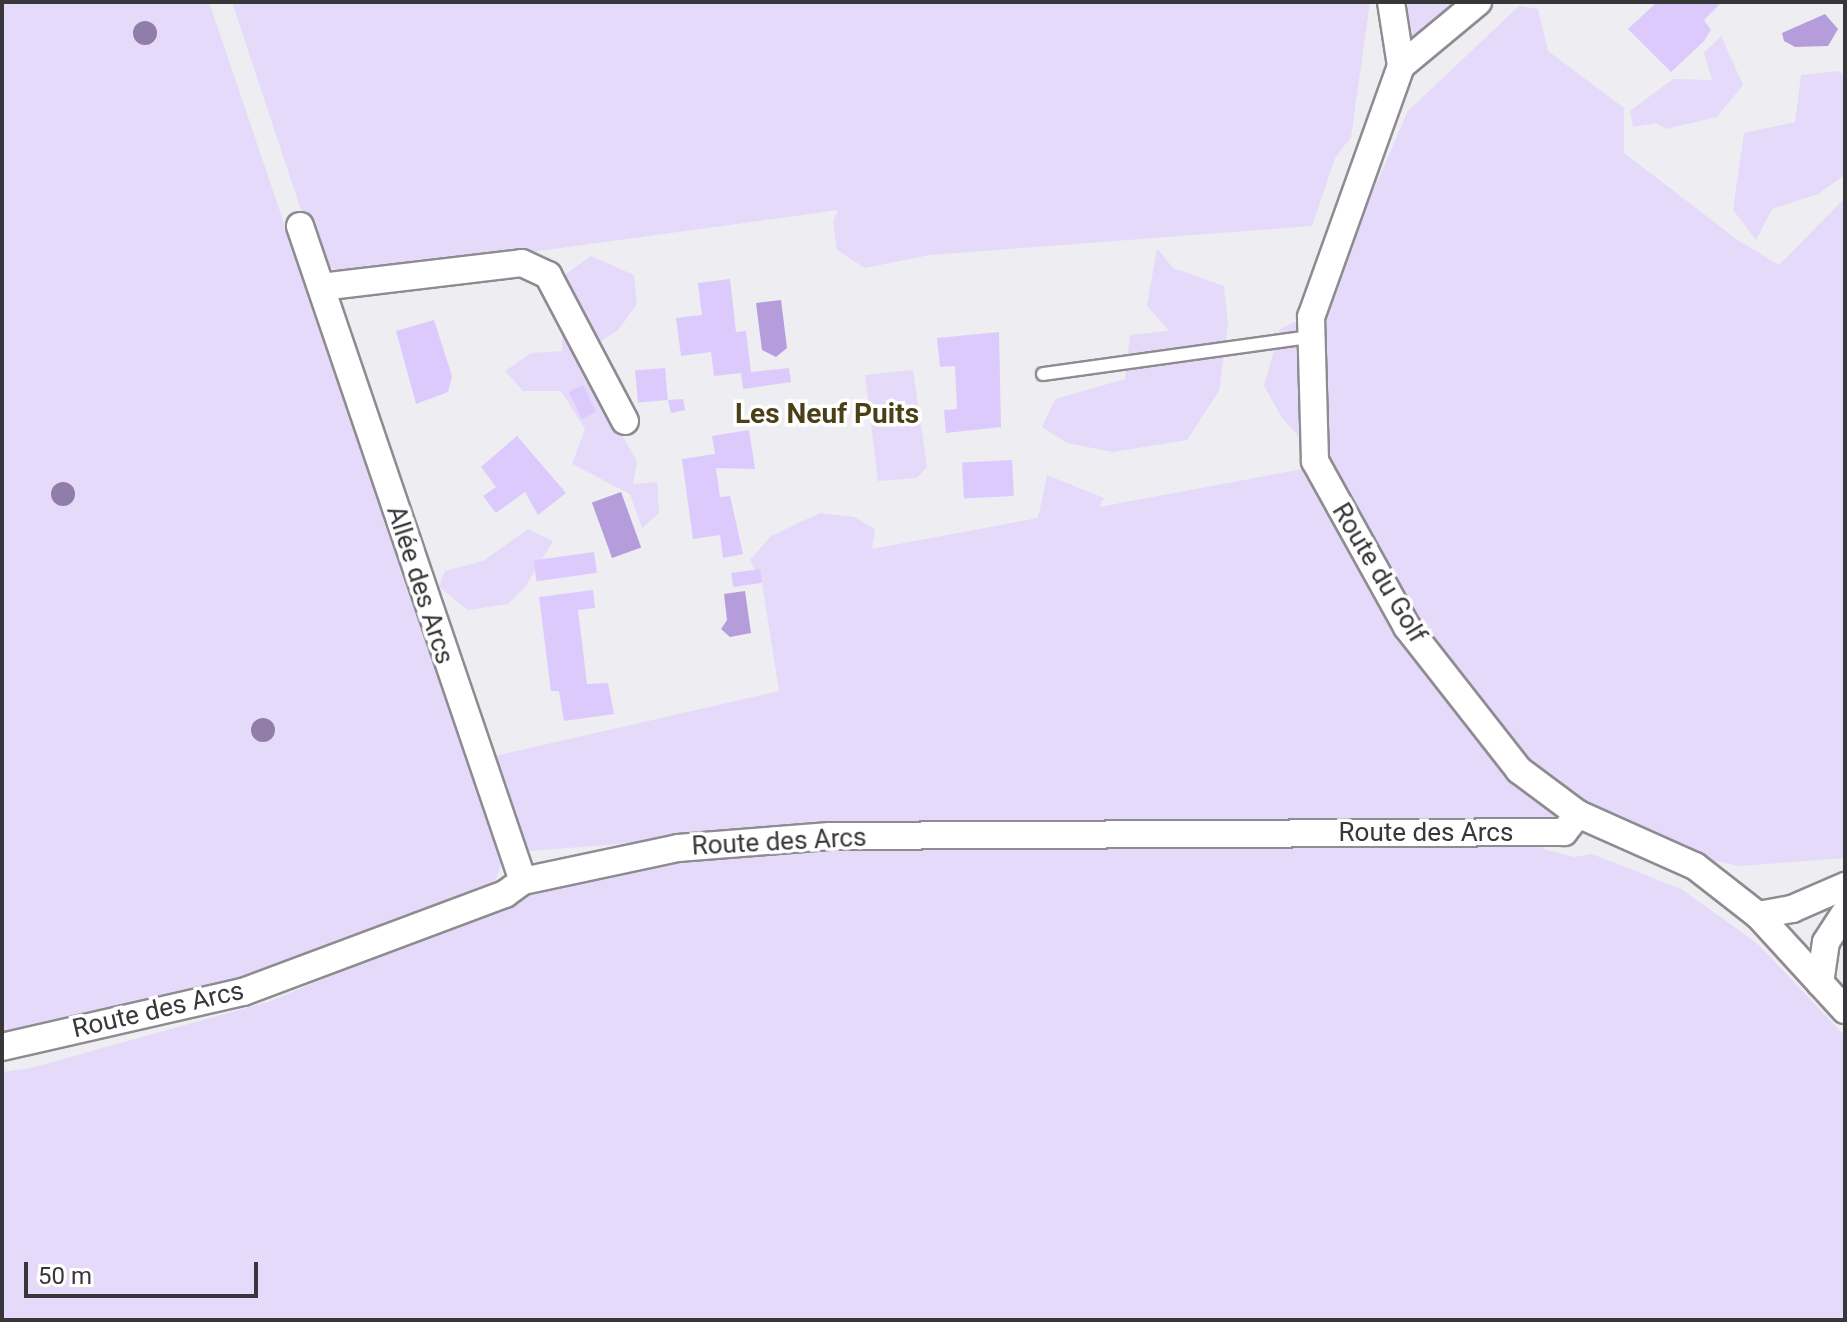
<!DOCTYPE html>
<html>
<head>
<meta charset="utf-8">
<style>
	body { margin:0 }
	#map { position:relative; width:1847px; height:1322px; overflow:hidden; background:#eeedf2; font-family:Roboto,sans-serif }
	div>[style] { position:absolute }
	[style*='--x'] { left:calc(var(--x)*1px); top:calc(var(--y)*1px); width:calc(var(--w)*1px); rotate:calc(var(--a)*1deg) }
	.green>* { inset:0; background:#e5daf9 }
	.water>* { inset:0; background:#b59ddb; transform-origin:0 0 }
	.building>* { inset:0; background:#ddcafd; transform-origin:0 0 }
	.roads { filter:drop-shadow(2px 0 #8e8c91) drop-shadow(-2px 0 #8e8c91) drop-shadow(0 2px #8e8c91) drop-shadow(0 -2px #8e8c91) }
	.lane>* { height:12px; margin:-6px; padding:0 6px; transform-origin:6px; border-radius:6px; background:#fff }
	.street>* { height:26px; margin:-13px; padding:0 13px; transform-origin:13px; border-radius:13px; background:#fff }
	.trees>* { width:24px; height:24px; margin:-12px; border-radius:50%; background:#907ea8 }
	span { translate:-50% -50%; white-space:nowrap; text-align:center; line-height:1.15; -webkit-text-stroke:7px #fff; paint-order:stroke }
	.street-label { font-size:26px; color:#373739 }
	.neighbourhood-label { font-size:28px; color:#4c3f16; font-weight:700 }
	.frame { position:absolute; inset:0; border:4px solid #373739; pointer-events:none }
	.scale { position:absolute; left:24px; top:1262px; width:234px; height:36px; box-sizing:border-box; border:4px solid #373739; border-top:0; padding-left:10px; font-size:24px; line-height:28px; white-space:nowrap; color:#373739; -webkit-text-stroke:6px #fff; paint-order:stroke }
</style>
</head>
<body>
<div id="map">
	<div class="green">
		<div style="clip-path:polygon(2px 2px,209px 2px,501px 863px,495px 883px,321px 949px,243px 992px,2px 1051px)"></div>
		<div style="clip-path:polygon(232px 2px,1370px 2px,1351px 137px,1335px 158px,1312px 226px,930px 255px,865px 268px,837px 250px,833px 221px,838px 210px,349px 277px,326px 265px,312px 243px)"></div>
		<div style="clip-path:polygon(1391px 2px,1478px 2px,1401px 66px)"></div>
		<div style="clip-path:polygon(1519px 6px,1538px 9px,1548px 51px,1624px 108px,1624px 153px,1739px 241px,1779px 265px,1845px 198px,1845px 858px,1739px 866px,1534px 821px,1543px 849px,1574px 857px,1592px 854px,1681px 889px,1758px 944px,1845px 1036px,1845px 1320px,2px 1320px,2px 1072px,31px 1068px,271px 1001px,518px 896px,806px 829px,530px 851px,513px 826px,486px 758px,779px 691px,762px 583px,750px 560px,771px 536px,820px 513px,854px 517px,875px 529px,872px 549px,1038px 518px,1047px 475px,1104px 498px,1099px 507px,1324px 465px,1282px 418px,1264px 386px,1280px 329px,1321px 310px,1408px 111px)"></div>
		<div style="clip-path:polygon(1721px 36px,1743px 85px,1717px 117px,1666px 129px,1656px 123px,1633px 127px,1630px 111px,1673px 79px,1712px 80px,1704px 53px)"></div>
		<div style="clip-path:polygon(1838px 71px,1845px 75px,1845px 175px,1818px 194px,1772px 209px,1756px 240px,1733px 210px,1744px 133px,1795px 122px,1801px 75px)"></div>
		<div style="clip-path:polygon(1157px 248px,1173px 268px,1224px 286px,1228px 324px,1219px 391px,1187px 440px,1113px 452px,1067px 443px,1042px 427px,1055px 399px,1125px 379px,1130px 335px,1169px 331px,1147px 306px)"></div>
		<div style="clip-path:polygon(591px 256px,634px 275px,637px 304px,619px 329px,597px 344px,595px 385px,637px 462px,633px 484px,657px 482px,659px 513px,642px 528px,630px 494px,572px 464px,585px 429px,561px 391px,523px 391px,505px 371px,531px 353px,562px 351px,563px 276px)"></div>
		<div style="clip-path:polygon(913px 370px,927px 467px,917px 478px,878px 481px,865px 375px)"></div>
		<div style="clip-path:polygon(528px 529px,553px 541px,525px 587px,508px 604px,468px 610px,439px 587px,445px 571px,483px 561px)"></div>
	</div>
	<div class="water">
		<div style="clip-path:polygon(1825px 14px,1838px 29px,1828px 46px,1795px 47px,1784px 41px,1782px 33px)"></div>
		<div style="clip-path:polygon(781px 300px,787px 348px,776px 357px,762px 350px,756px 303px)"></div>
		<div style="left:621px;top:492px;width:59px;height:31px;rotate:70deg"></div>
		<div style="clip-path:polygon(745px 591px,751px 633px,730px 637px,721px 629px,727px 620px,724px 594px)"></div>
	</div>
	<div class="building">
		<div style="clip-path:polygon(1657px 2px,1722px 2px,1704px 20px,1711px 30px,1704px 41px,1671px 72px,1628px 29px)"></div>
		<div style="clip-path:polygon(730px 279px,736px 332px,746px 331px,751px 372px,789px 368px,791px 382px,743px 389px,741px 373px,714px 376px,711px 352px,681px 356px,676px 318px,702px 315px,698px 283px)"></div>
		<div style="clip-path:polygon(434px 320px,452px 376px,448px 392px,416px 404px,396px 331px)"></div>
		<div style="clip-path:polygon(999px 332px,1001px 427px,946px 433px,944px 410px,957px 409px,955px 366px,940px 367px,937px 338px)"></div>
		<div style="left:665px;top:368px;width:32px;height:30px;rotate:85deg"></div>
		<div style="left:583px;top:385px;width:30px;height:16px;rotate:64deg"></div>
		<div style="clip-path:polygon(683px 399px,685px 410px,671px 413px,668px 400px)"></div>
		<div style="clip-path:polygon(749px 430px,755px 469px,716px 468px,720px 497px,730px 496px,743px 554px,723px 558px,720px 535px,693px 539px,682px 459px,715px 454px,712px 436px)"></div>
		<div style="clip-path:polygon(517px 436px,566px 493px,538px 515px,525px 492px,496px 513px,483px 496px,496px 487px,481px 467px)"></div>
		<div style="left:1012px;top:460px;width:36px;height:50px;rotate:87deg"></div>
		<div style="left:594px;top:552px;width:21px;height:61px;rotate:82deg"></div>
		<div style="left:760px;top:569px;width:14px;height:29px;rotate:82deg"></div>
		<div style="clip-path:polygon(593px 590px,595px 608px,578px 610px,587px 684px,608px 683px,614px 714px,564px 721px,559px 691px,551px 691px,539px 597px)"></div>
	</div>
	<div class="roads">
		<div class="lane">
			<div style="--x:1043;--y:374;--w:271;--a:-7.9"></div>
		</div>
		<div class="street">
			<div style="--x:1391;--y:2;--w:65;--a:81.1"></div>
			<div style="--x:1401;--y:66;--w:267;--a:109.7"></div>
			<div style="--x:1311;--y:317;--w:144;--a:88.4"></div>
			<div style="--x:1315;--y:461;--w:190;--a:61"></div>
			<div style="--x:1407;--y:627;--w:182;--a:51.9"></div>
			<div style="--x:1519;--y:770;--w:74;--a:36.7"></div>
			<div style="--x:1578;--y:814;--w:128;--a:24"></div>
			<div style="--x:1695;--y:866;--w:80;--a:37.9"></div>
			<div style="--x:1758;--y:915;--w:129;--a:47.5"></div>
			<div style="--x:1401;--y:66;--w:100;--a:-39.7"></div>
			<div style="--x:300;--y:226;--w:692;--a:71.2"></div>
			<div style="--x:321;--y:287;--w:202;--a:-6.8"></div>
			<div style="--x:522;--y:263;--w:29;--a:25"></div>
			<div style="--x:548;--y:275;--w:165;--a:62.2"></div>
			<div style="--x:1758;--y:915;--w:35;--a:-10"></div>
			<div style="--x:1792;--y:909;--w:58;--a:-23.5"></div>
			<div style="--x:1820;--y:983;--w:41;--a:-81.7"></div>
			<div style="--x:1826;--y:942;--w:35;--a:-57"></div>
			<div style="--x:2;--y:1047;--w:247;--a:-12.9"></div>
			<div style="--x:243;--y:992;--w:280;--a:-20.5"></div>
			<div style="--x:505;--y:894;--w:22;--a:-36"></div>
			<div style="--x:523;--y:881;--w:158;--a:-12"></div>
			<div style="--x:678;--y:848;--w:152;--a:-4.5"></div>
			<div style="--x:830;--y:836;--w:734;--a:-0.31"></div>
			<div style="--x:1564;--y:832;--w:23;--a:-52"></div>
		</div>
	</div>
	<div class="trees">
		<div style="left:145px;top:33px"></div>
		<div style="left:63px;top:494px"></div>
		<div style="left:263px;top:730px"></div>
	</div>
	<div class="street-label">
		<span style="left:1379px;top:573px;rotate:59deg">Route du Golf</span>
		<span style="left:420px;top:585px;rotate:72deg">Allée des Arcs</span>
		<span style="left:1426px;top:833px">Route des Arcs</span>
		<span style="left:779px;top:842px;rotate:-3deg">Route des Arcs</span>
		<span style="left:158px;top:1010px;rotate:-13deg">Route des Arcs</span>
	</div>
	<div class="neighbourhood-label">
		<span style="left:827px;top:414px">Les Neuf Puits</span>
	</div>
	<div class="frame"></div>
	<div class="scale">50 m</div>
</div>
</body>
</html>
